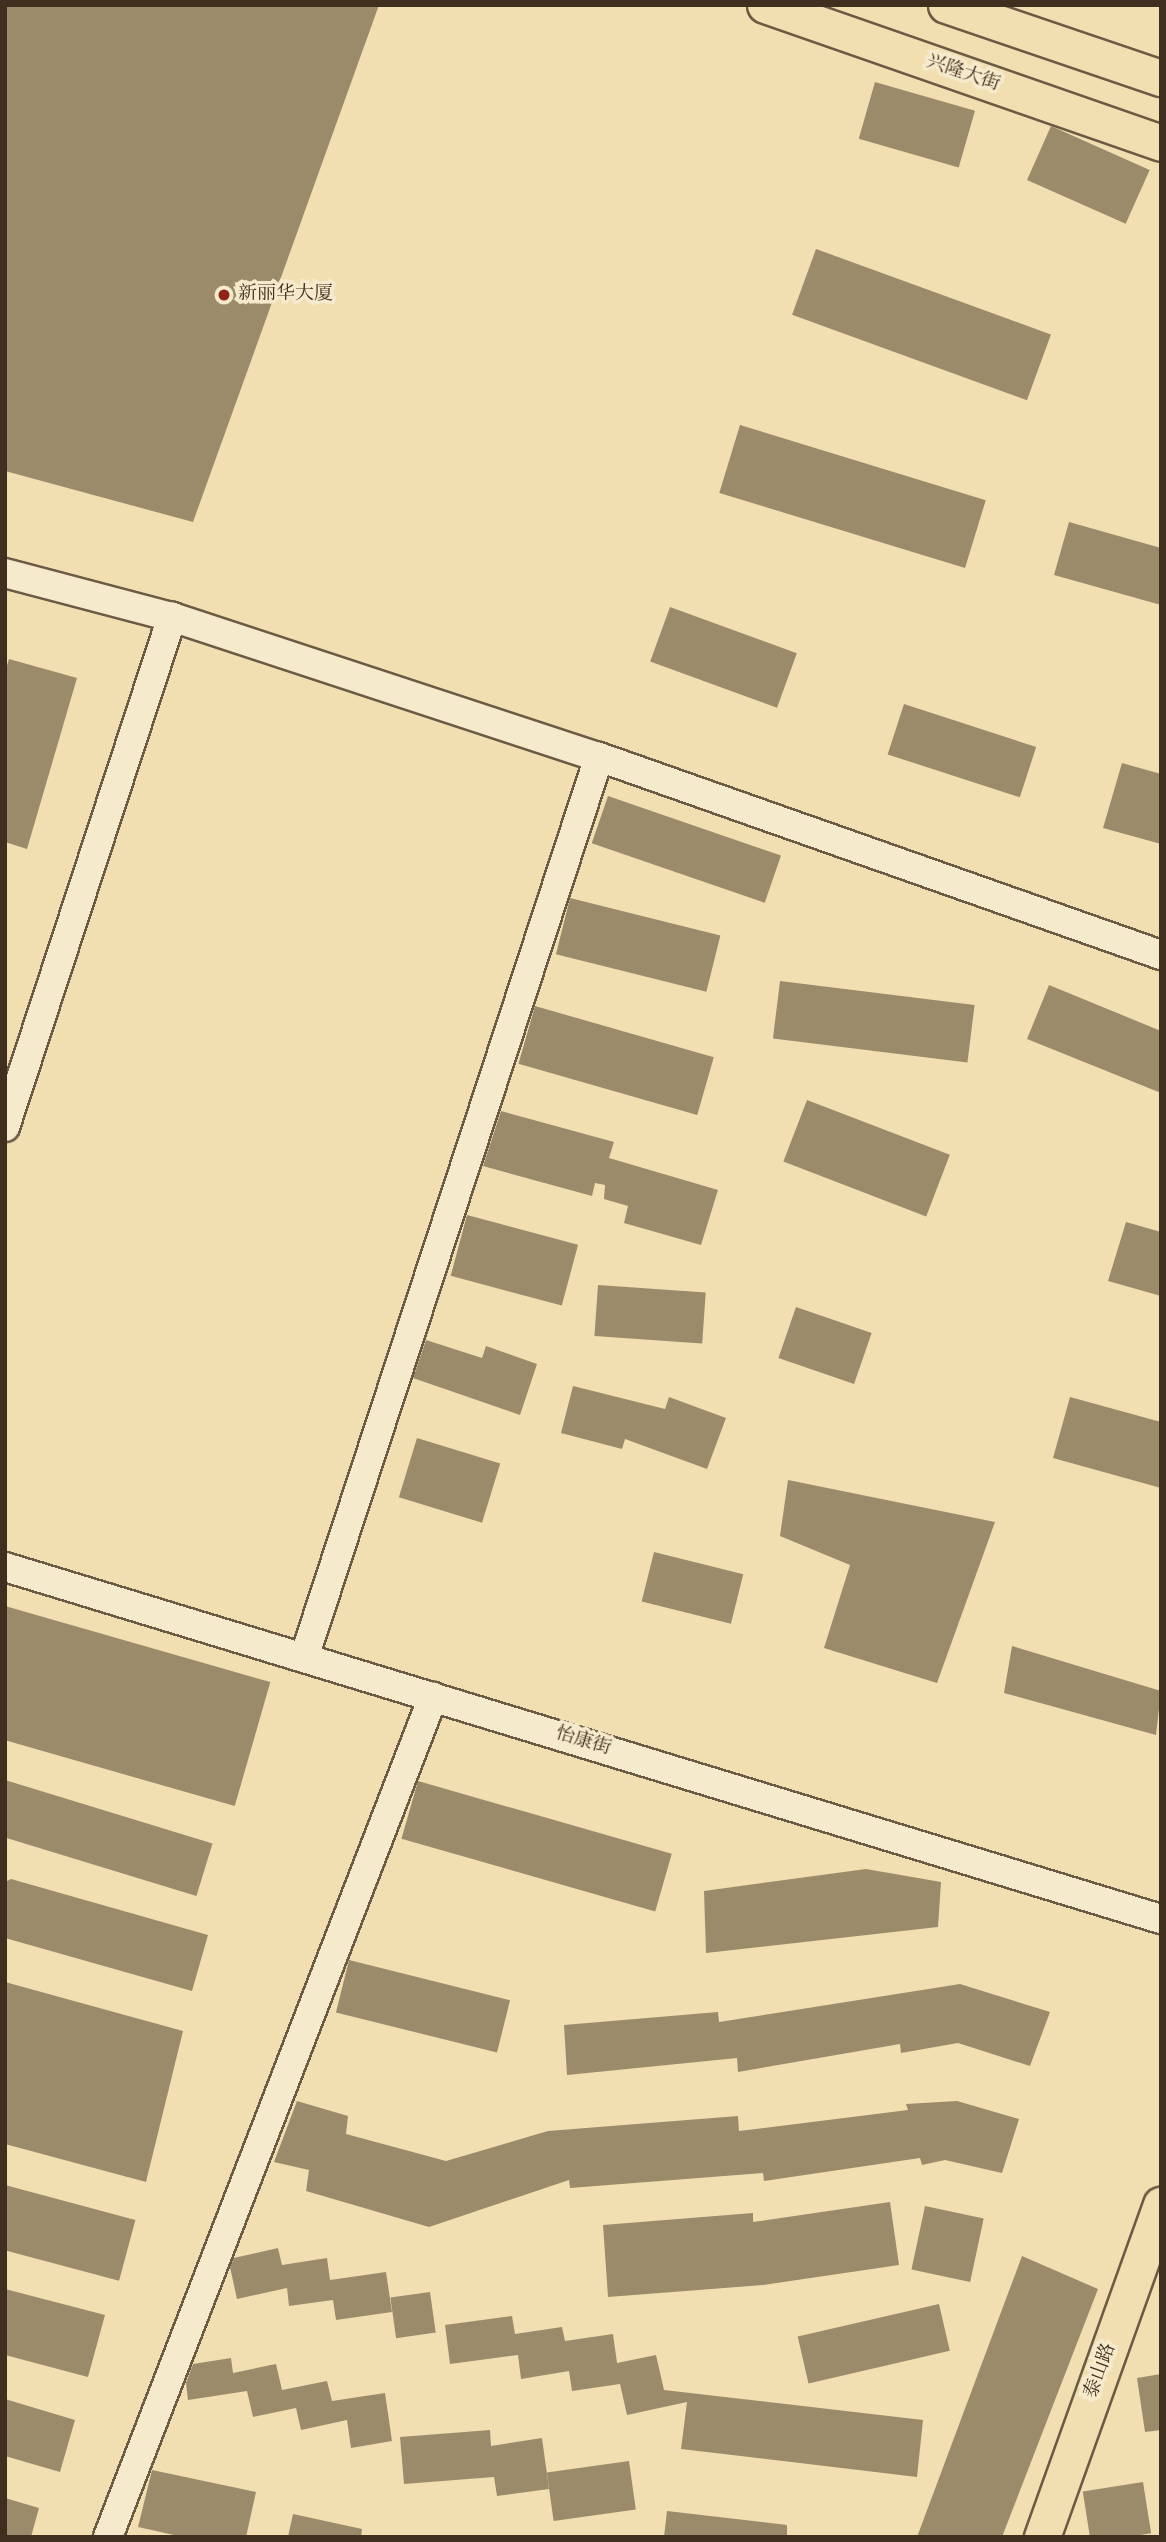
<!DOCTYPE html>
<html>
<head>
<meta charset="utf-8">
<style>
	body { margin:0 }
	#map { position:relative; width:1166px; height:2542px; overflow:hidden; background:#f1dfb1; font-family:Vollkorn,"Noto Serif SC",serif }
	div>[style] { position:absolute }
	[style*='--x'] { left:calc(var(--x)*1px); top:calc(var(--y)*1px); width:calc(var(--w)*1px); rotate:calc(var(--a)*1deg) }
	.building>* { inset:0; background:#9c8b6b; transform-origin:0 0 }
	.roads { filter:drop-shadow(2px 0 #6c5b44) drop-shadow(-2px 0 #6c5b44) drop-shadow(0 2px #6c5b44) drop-shadow(0 -2px #6c5b44) }
	.minor>* { height:28px; margin:-14px; padding:0 14px; transform-origin:14px; border-radius:14px; background:#f6eacc }
	.major>* { height:35px; margin:-17.5px; padding:0 17.5px; transform-origin:17.5px; border-radius:17.5px; background:#f1dfb1 }
	.dots>* { width:19px; height:19px; translate:-50% -50%; box-sizing:border-box; border:4px solid #f6eacc; border-radius:50% }
	span { translate:-50% -50%; white-space:nowrap; text-align:center; line-height:1.15; -webkit-text-stroke:7px #f6eacc; paint-order:stroke }
	.street-label { font-size:19px; color:#402f1f }
	.poi-label { font-size:19px; color:#402f1f }
	.left { translate:0 -50%; text-align:left }
	.frame { position:absolute; inset:0; border:7px solid #402f1f; pointer-events:none }
</style>
</head>
<body>
<div id="map">
	<div class="building">
		<div style="clip-path:polygon(5px 5px,379px 5px,193px 522px,5px 471px)"></div>
		<div style="left:875px;top:82px;width:104px;height:59px;rotate:16deg"></div>
		<div style="left:1051px;top:126px;width:108px;height:59px;rotate:24deg"></div>
		<div style="left:816px;top:249px;width:250px;height:70px;rotate:20deg"></div>
		<div style="left:740px;top:425px;width:257px;height:71px;rotate:17deg"></div>
		<div style="clip-path:polygon(1069px 522px,1161px 548px,1161px 605px,1054px 575px)"></div>
		<div style="left:670px;top:607px;width:135px;height:58px;rotate:20deg"></div>
		<div style="clip-path:polygon(9px 659px,77px 678px,27px 849px,5px 842px,5px 672px)"></div>
		<div style="left:904px;top:704px;width:139px;height:53px;rotate:18deg"></div>
		<div style="clip-path:polygon(1122px 763px,1161px 774px,1161px 844px,1103px 828px)"></div>
		<div style="left:608px;top:796px;width:183px;height:50px;rotate:19deg"></div>
		<div style="left:570px;top:898px;width:155px;height:58px;rotate:14deg"></div>
		<div style="left:780px;top:981px;width:196px;height:58px;rotate:7deg"></div>
		<div style="clip-path:polygon(1049px 985px,1161px 1031px,1161px 1093px,1027px 1039px)"></div>
		<div style="left:535px;top:1006px;width:186px;height:60px;rotate:16deg"></div>
		<div style="left:807px;top:1100px;width:153px;height:66px;rotate:21deg"></div>
		<div style="clip-path:polygon(501px 1111px,614px 1142px,609px 1158px,718px 1190px,701px 1245px,624px 1223px,628px 1206px,604px 1199px,605px 1185px,595px 1183px,592px 1196px,483px 1166px)"></div>
		<div style="left:467px;top:1215px;width:115px;height:63px;rotate:15deg"></div>
		<div style="clip-path:polygon(1126px 1222px,1161px 1232px,1161px 1296px,1108px 1281px)"></div>
		<div style="left:598px;top:1285px;width:108px;height:51px;rotate:4deg"></div>
		<div style="left:796px;top:1307px;width:80px;height:54px;rotate:19deg"></div>
		<div style="clip-path:polygon(426px 1340px,482px 1358px,486px 1346px,537px 1364px,520px 1415px,413px 1378px)"></div>
		<div style="clip-path:polygon(573px 1386px,665px 1409px,669px 1397px,726px 1418px,707px 1469px,625px 1439px,622px 1449px,561px 1433px)"></div>
		<div style="clip-path:polygon(1070px 1397px,1161px 1422px,1161px 1488px,1053px 1458px)"></div>
		<div style="left:417px;top:1438px;width:87px;height:62px;rotate:17deg"></div>
		<div style="clip-path:polygon(788px 1480px,995px 1522px,937px 1683px,824px 1648px,850px 1565px,780px 1536px)"></div>
		<div style="left:654px;top:1552px;width:92px;height:51px;rotate:14deg"></div>
		<div style="left:5px;top:1606px;width:276px;height:129px;rotate:16deg"></div>
		<div style="clip-path:polygon(1012px 1646px,1161px 1691px,1156px 1735px,1004px 1693px)"></div>
		<div style="left:5px;top:1780px;width:217px;height:55px;rotate:17deg"></div>
		<div style="left:418px;top:1781px;width:264px;height:60px;rotate:16deg"></div>
		<div style="clip-path:polygon(866px 1869px,941px 1882px,938px 1927px,706px 1953px,704px 1891px)"></div>
		<div style="clip-path:polygon(11px 1879px,208px 1935px,192px 1991px,5px 1938px,5px 1882px)"></div>
		<div style="left:349px;top:1960px;width:166px;height:54px;rotate:14deg"></div>
		<div style="clip-path:polygon(5px 1982px,183px 2031px,146px 2182px,5px 2144px)"></div>
		<div style="clip-path:polygon(960px 1984px,1050px 2012px,1030px 2066px,958px 2043px,901px 2053px,900px 2044px,738px 2072px,737px 2058px,567px 2075px,564px 2025px,718px 2012px,719px 2022px)"></div>
		<div style="clip-path:polygon(297px 2101px,348px 2116px,346px 2134px,446px 2161px,548px 2131px,738px 2116px,739px 2131px,908px 2110px,906px 2104px,957px 2101px,1019px 2119px,1002px 2173px,945px 2160px,922px 2165px,920px 2158px,764px 2181px,763px 2173px,570px 2188px,569px 2180px,429px 2227px,306px 2191px,309px 2170px,274px 2162px)"></div>
		<div style="left:5px;top:2185px;width:135px;height:63px;rotate:15deg"></div>
		<div style="clip-path:polygon(890px 2202px,899px 2265px,763px 2285px,608px 2297px,603px 2225px,753px 2213px,753px 2222px)"></div>
		<div style="left:925px;top:2206px;width:60px;height:65px;rotate:12deg"></div>
		<div style="clip-path:polygon(278px 2248px,282px 2265px,327px 2258px,330px 2280px,386px 2272px,392px 2312px,336px 2320px,333px 2300px,289px 2306px,287px 2288px,237px 2299px,230px 2267px,234px 2258px)"></div>
		<div style="clip-path:polygon(1022px 2256px,1098px 2289px,1002px 2537px,917px 2537px)"></div>
		<div style="clip-path:polygon(5px 2289px,105px 2315px,88px 2377px,5px 2355px)"></div>
		<div style="left:430px;top:2292px;width:41px;height:40px;rotate:82deg"></div>
		<div style="left:939px;top:2304px;width:48px;height:145px;rotate:77deg"></div>
		<div style="clip-path:polygon(512px 2316px,515px 2334px,562px 2327px,565px 2341px,613px 2334px,617px 2363px,656px 2355px,664px 2390px,923px 2420px,917px 2477px,681px 2449px,687px 2402px,627px 2415px,620px 2384px,572px 2391px,569px 2371px,521px 2379px,518px 2355px,450px 2364px,445px 2325px)"></div>
		<div style="clip-path:polygon(231px 2358px,233px 2373px,276px 2364px,282px 2390px,327px 2381px,332px 2401px,385px 2393px,392px 2441px,351px 2448px,347px 2420px,301px 2430px,296px 2408px,253px 2417px,247px 2391px,188px 2400px,186px 2383px,193px 2364px)"></div>
		<div style="clip-path:polygon(1161px 2374px,1161px 2430px,1145px 2432px,1137px 2378px)"></div>
		<div style="clip-path:polygon(5px 2399px,75px 2420px,60px 2472px,5px 2456px)"></div>
		<div style="clip-path:polygon(490px 2430px,491px 2446px,542px 2438px,549px 2489px,497px 2496px,494px 2477px,404px 2484px,400px 2437px)"></div>
		<div style="left:629px;top:2461px;width:49px;height:83px;rotate:82deg"></div>
		<div style="clip-path:polygon(152px 2470px,256px 2492px,246px 2537px,183px 2537px,138px 2527px)"></div>
		<div style="left:1143px;top:2482px;width:52px;height:61px;rotate:81deg"></div>
		<div style="clip-path:polygon(5px 2498px,39px 2508px,31px 2537px,5px 2537px)"></div>
		<div style="clip-path:polygon(667px 2511px,787px 2525px,787px 2537px,664px 2537px)"></div>
		<div style="clip-path:polygon(293px 2514px,362px 2529px,361px 2537px,288px 2537px)"></div>
	</div>
	<div class="roads">
		<div class="minor">
			<div style="--x:5;--y:573;--w:173;--a:14.8"></div>
			<div style="--x:172;--y:617;--w:449;--a:18.2"></div>
			<div style="--x:599;--y:757;--w:596;--a:19.41"></div>
			<div style="--x:5;--y:1127;--w:537;--a:-71.87"></div>
			<div style="--x:5;--y:1567;--w:1208;--a:16.94"></div>
			<div style="--x:304;--y:1658;--w:948;--a:-71.87"></div>
			<div style="--x:108;--y:2537;--w:901;--a:-68.85"></div>
		</div>
		<div class="major">
			<div style="--x:765;--y:5;--w:419;--a:19.2"></div>
			<div style="--x:946;--y:5;--w:227;--a:18.8"></div>
			<div style="--x:1042;--y:2537;--w:353;--a:-70.3"></div>
		</div>
	</div>
	<div class="dots">
		<div style="left:224px;top:295px;background:#8f2418"></div>
	</div>
	<div class="street-label">
		<span style="left:963px;top:74px;rotate:19deg">兴隆大街</span>
		<span style="left:583px;top:1742px;rotate:17deg">怡康街</span>
		<span style="left:1101px;top:2371px;rotate:-70deg">泰山路</span>
	</div>
	<div class="poi-label">
		<span class="left" style="left:238px;top:295px">新丽华大厦</span>
	</div>
	<div class="frame"></div>
</div>
</body>
</html>
